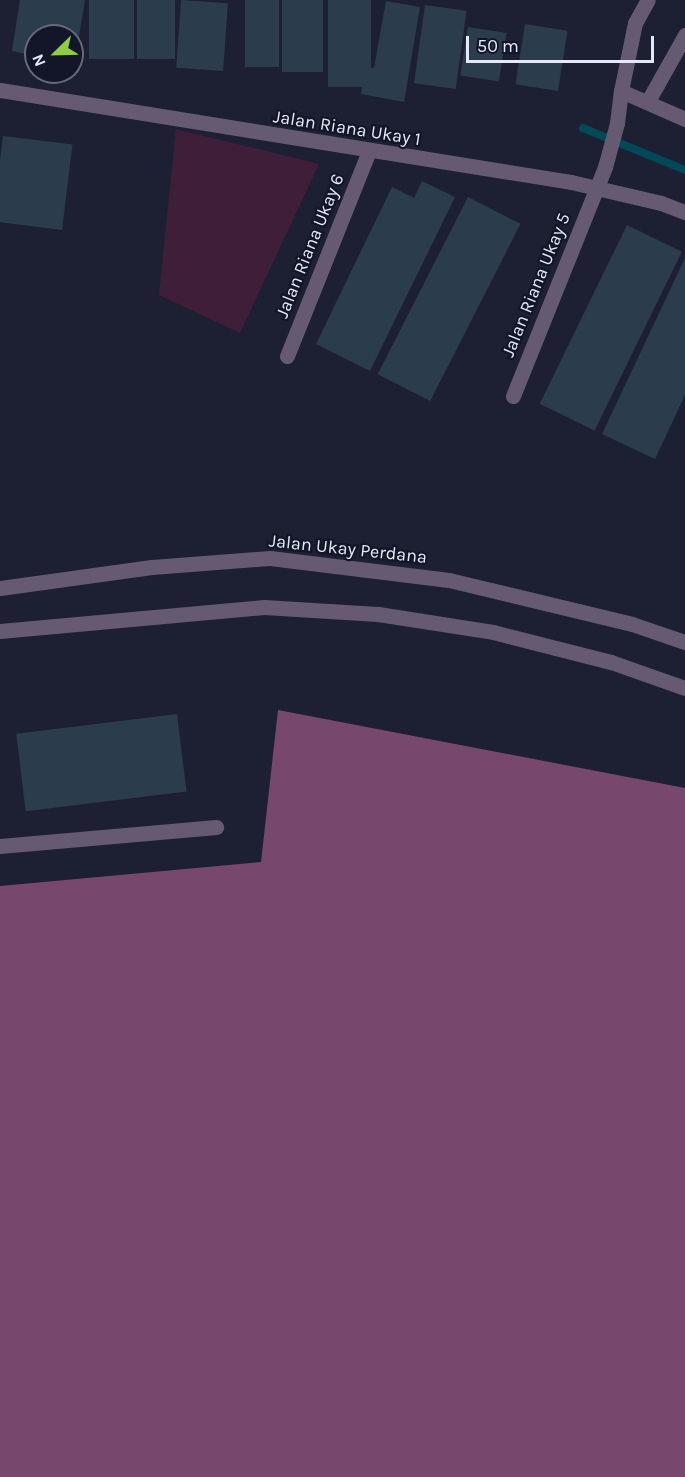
<!DOCTYPE html>
<html>
<head>
<meta charset="utf-8">
<style>
	body { margin:0 }
	#map { position:relative; width:685px; height:1477px; overflow:hidden; background:#1d2032; font-family:Karla,sans-serif }
	div>[style] { position:absolute }
	[style*='--x'] { left:calc(var(--x)*1px); top:calc(var(--y)*1px); width:calc(var(--w)*1px); rotate:calc(var(--a)*1deg) }
	.green>* { inset:0; background:#3f1e39 }
	.forest>* { inset:0; background:#77476d }
	.stream>* { height:8px; margin:-4px; padding:0 4px; transform-origin:4px; border-radius:4px; background:#004959 }
	.building>* { inset:0; background:#2b3c4c; transform-origin:0 0 }
	.minor>* { height:15px; margin:-7.5px; padding:0 7.5px; transform-origin:7.5px; border-radius:7.5px; background:#655a71 }
	span { translate:-50% -50%; white-space:nowrap; text-align:center; line-height:1.15; -webkit-text-stroke:4.5px #131628; paint-order:stroke }
	.street-label { font-size:18px; color:#e5e8f5 }
	.north { position:absolute; left:24px; top:24px; width:60px; height:60px; box-sizing:border-box; background:#131628; border:2px solid #676a7a; border-radius:50%; rotate:247deg; font-size:16px; font-weight:700; line-height:24px; text-align:center; color:#e5e8f5 }
	.north::after { content:''; display:block; margin:auto; width:21px; height:27px; background:#8ece43; clip-path:polygon(50% 0,100% 100%,50% 72%,0 100%) }
	.scale { position:absolute; left:466px; top:36px; width:188px; height:27px; box-sizing:border-box; border:3px solid #e5e8f5; border-top:0; padding-left:8px; font-size:18px; line-height:21px; white-space:nowrap; color:#e5e8f5; -webkit-text-stroke:4px #131628; paint-order:stroke }
</style>
</head>
<body>
<div id="map">
	<div class="green">
		<div style="clip-path:polygon(176px 129px,319px 164px,240px 333px,159px 295px)"></div>
	</div>
	<div class="forest">
		<div style="clip-path:polygon(278px 710px,685px 788px,685px 1477px,0 1477px,0 886px,261px 862px)"></div>
	</div>
	<div class="stream">
		<div style="--x:583;--y:128;--w:110;--a:22.4"></div>
	</div>
	<div class="building">
		<div style="clip-path:polygon(20px 0,85px 0,76px 54px,72px 54px,72px 36px,36px 36px,36px 48px,32px 47px,31px 55px,12px 51px)"></div>
		<div style="left:89px;top:0;width:45px;height:59px"></div>
		<div style="left:137px;top:0;width:38px;height:59px"></div>
		<div style="left:181px;top:0;width:47px;height:68px;rotate:4deg"></div>
		<div style="left:245px;top:0;width:34px;height:67px"></div>
		<div style="left:282px;top:0;width:41px;height:72px"></div>
		<div style="left:328px;top:0;width:43px;height:87px"></div>
		<div style="clip-path:polygon(386px 1px,420px 7px,404px 102px,361px 94px,365px 67px,374px 68px)"></div>
		<div style="left:425px;top:5px;width:42px;height:79px;rotate:8deg"></div>
		<div style="left:525px;top:24px;width:43px;height:61px;rotate:9deg"></div>
		<div style="left:468px;top:27px;width:39px;height:49px;rotate:9deg"></div>
		<div style="left:3px;top:136px;width:70px;height:86px;rotate:7deg"></div>
		<div style="clip-path:polygon(422px 181px,455px 197px,370px 371px,316px 344px,392px 187px,414px 198px)"></div>
		<div style="left:468px;top:197px;width:59px;height:199px;rotate:27deg"></div>
		<div style="left:627px;top:225px;width:61px;height:199px;rotate:26deg"></div>
		<div style="clip-path:polygon(685px 258px,685px 395px,655px 459px,602px 434px)"></div>
		<div style="left:177px;top:714px;width:78px;height:162px;rotate:83deg"></div>
	</div>
	<div class="minor">
		<div style="--x:0;--y:90;--w:578;--a:9.15"></div>
		<div style="--x:571;--y:182;--w:92;--a:13.1"></div>
		<div style="--x:661;--y:203;--w:26;--a:21"></div>
		<div style="--x:621;--y:91;--w:70;--a:23.6"></div>
		<div style="--x:648;--y:101;--w:76;--a:-60.7"></div>
		<div style="--x:287;--y:356;--w:221;--a:-68.2"></div>
		<div style="--x:513;--y:396;--w:247;--a:-68.1"></div>
		<div style="--x:605;--y:167;--w:46;--a:-74.7"></div>
		<div style="--x:617;--y:123;--w:32;--a:-83"></div>
		<div style="--x:621;--y:91;--w:69;--a:-78.4"></div>
		<div style="--x:635;--y:23;--w:26;--a:-61"></div>
		<div style="--x:0;--y:588;--w:153;--a:-7.9"></div>
		<div style="--x:152;--y:567;--w:118;--a:-4.4"></div>
		<div style="--x:270;--y:558;--w:180;--a:7"></div>
		<div style="--x:449;--y:580;--w:188;--a:13.5"></div>
		<div style="--x:632;--y:624;--w:56;--a:18.8"></div>
		<div style="--x:0;--y:631;--w:265;--a:-5.2"></div>
		<div style="--x:264;--y:607;--w:114;--a:3.5"></div>
		<div style="--x:378;--y:614;--w:116;--a:8.9"></div>
		<div style="--x:493;--y:632;--w:122;--a:14.3"></div>
		<div style="--x:611;--y:662;--w:78;--a:19.4"></div>
		<div style="--x:0;--y:846;--w:217;--a:-5"></div>
	</div>
	<div class="street-label">
		<span style="left:347px;top:128px;rotate:9deg">Jalan Riana Ukay 1</span>
		<span style="left:310px;top:246px;rotate:-68deg">Jalan Riana Ukay 6</span>
		<span style="left:536px;top:285px;rotate:-68deg">Jalan Riana Ukay 5</span>
		<span style="left:348px;top:549px;rotate:6deg">Jalan Ukay Perdana</span>
	</div>
	<div class="north">N</div>
	<div class="scale">50 m</div>
</div>
</body>
</html>
